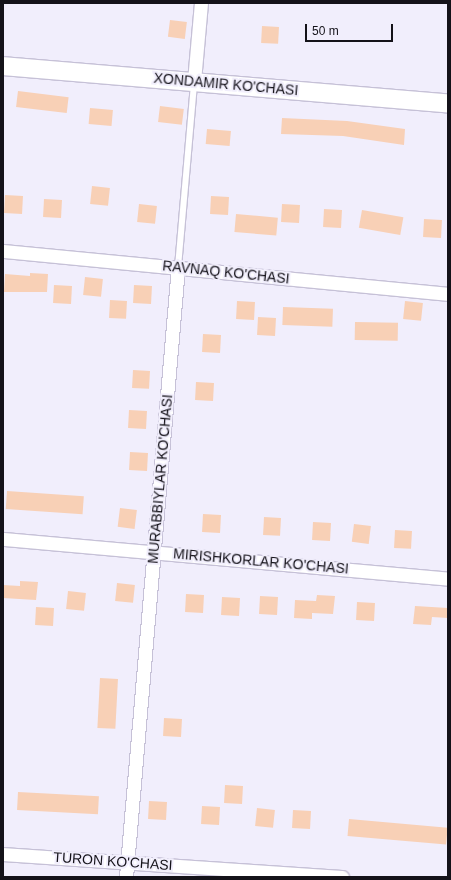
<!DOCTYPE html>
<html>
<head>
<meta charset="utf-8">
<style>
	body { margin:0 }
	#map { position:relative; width:451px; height:880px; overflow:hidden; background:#f1eefc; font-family:Helvetica,sans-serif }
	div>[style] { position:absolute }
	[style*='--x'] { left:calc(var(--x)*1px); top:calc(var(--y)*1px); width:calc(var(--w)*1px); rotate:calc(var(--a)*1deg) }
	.building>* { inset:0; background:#f8d0b6; transform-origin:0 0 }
	.roads { filter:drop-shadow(1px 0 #c6c1d7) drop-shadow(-1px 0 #c6c1d7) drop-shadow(0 1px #c6c1d7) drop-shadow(0 -1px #c6c1d7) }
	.service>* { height:6px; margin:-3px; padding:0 3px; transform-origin:3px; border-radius:3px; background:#fff }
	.minor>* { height:13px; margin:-6.5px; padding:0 6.5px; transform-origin:6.5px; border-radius:6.5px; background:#fff }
	.secondary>* { height:18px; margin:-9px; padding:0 9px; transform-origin:9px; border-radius:9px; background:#fff }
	span { translate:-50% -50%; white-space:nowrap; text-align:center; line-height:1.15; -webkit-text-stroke:4px #f1eefc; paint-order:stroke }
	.street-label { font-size:14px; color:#141219 }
	.frame { position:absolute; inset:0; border:4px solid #141219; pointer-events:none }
	.scale { position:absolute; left:305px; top:24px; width:88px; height:18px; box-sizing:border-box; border:2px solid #141219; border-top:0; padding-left:5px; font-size:12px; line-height:14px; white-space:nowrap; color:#141219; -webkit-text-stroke:3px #f1eefc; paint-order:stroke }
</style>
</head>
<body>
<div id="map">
	<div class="building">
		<div style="left:170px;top:20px;width:17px;height:17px;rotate:7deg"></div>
		<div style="left:262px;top:26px;width:17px;height:17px;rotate:3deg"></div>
		<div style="left:18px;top:91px;width:51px;height:16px;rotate:7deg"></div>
		<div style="left:160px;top:106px;width:24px;height:16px;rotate:7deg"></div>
		<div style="left:90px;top:108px;width:23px;height:16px;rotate:5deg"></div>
		<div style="clip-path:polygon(282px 118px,347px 121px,405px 129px,404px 145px,343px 136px,281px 134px)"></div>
		<div style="left:207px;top:129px;width:24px;height:15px;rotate:5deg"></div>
		<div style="left:92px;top:186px;width:18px;height:18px;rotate:6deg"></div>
		<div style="left:5px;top:195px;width:18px;height:18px;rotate:3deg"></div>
		<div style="left:211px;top:196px;width:18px;height:18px;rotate:3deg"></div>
		<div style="left:44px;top:199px;width:18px;height:18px;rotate:3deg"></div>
		<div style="left:139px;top:204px;width:18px;height:18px;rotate:6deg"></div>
		<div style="left:282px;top:204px;width:18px;height:18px;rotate:3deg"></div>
		<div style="left:324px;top:209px;width:18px;height:18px;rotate:3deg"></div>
		<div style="left:362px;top:210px;width:42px;height:18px;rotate:10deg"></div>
		<div style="left:236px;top:214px;width:42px;height:18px;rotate:5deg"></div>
		<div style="left:424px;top:219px;width:18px;height:18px;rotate:3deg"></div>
		<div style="clip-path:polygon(30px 273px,48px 274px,47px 292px,4px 292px,5px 274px,30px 276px)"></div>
		<div style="left:85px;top:277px;width:18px;height:18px;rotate:6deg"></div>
		<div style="left:54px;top:285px;width:18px;height:18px;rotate:3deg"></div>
		<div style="left:134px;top:285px;width:18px;height:18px;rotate:3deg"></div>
		<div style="left:110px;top:300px;width:17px;height:18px;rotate:3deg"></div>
		<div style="left:237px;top:301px;width:18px;height:18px;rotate:3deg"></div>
		<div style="left:405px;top:301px;width:18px;height:18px;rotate:6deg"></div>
		<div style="left:283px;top:307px;width:50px;height:18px;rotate:2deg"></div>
		<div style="left:258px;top:317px;width:18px;height:18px;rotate:3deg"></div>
		<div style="left:355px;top:322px;width:43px;height:18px;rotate:1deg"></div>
		<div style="left:203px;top:334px;width:18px;height:18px;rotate:3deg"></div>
		<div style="left:133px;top:370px;width:17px;height:18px;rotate:3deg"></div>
		<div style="left:196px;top:382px;width:18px;height:18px;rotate:3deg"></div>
		<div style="left:129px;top:410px;width:18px;height:18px;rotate:3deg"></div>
		<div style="left:130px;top:452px;width:18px;height:18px;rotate:3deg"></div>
		<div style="left:7px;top:491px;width:77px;height:18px;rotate:4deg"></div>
		<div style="left:120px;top:508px;width:17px;height:19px;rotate:7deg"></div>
		<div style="left:203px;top:514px;width:18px;height:18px;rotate:3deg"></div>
		<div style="left:264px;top:517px;width:17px;height:18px;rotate:3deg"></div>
		<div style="left:313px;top:522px;width:18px;height:18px;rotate:3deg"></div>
		<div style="left:354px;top:524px;width:17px;height:18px;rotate:7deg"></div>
		<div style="left:395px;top:530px;width:17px;height:18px;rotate:3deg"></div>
		<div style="clip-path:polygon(20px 581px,38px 582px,36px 600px,3px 598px,3px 585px,20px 586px)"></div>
		<div style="left:117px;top:583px;width:18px;height:18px;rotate:6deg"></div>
		<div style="left:68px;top:591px;width:18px;height:18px;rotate:6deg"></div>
		<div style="left:186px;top:594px;width:18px;height:18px;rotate:3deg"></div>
		<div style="clip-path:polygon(317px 595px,335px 596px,333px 614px,312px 613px,312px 619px,294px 618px,295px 600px,316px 601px)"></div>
		<div style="left:260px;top:596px;width:18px;height:18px;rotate:3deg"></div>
		<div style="left:222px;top:597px;width:18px;height:18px;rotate:3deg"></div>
		<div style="left:357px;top:602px;width:18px;height:18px;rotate:3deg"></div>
		<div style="clip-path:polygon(415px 606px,448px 608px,448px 618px,432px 617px,431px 625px,413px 624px)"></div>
		<div style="left:36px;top:607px;width:18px;height:18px;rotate:3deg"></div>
		<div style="left:100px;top:678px;width:18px;height:50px;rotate:3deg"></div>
		<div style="left:164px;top:718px;width:18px;height:18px;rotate:3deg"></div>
		<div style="left:225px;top:785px;width:18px;height:18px;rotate:3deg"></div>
		<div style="left:18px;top:792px;width:81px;height:18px;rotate:3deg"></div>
		<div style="left:149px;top:801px;width:18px;height:18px;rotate:3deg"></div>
		<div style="left:202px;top:806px;width:18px;height:18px;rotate:3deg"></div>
		<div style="left:257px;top:808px;width:18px;height:18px;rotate:6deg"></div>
		<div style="left:293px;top:810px;width:18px;height:18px;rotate:3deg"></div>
		<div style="left:349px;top:819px;width:99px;height:17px;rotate:5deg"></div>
	</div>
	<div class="roads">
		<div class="service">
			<div style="--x:178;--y:267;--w:185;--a:-85"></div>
		</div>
		<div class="minor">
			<div style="--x:194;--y:81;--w:78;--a:-84.9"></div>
			<div style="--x:3;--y:251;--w:447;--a:5.5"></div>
			<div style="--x:3;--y:539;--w:447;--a:5.1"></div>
			<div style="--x:3;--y:854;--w:340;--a:3.9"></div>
			<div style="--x:126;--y:877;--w:612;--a:-85.13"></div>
		</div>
		<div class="secondary">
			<div style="--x:3;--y:66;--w:447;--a:4.8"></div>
		</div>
	</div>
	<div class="street-label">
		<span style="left:226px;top:84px;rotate:5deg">XONDAMIR KO'CHASI</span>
		<span style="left:226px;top:272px;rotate:6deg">RAVNAQ KO'CHASI</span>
		<span style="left:160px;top:479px;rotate:-85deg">MURABBIYLAR KO'CHASI</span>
		<span style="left:261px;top:561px;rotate:5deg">MIRISHKORLAR KO'CHASI</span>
		<span style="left:113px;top:861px;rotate:4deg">TURON KO'CHASI</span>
	</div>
	<div class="frame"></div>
	<div class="scale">50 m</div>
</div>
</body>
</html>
